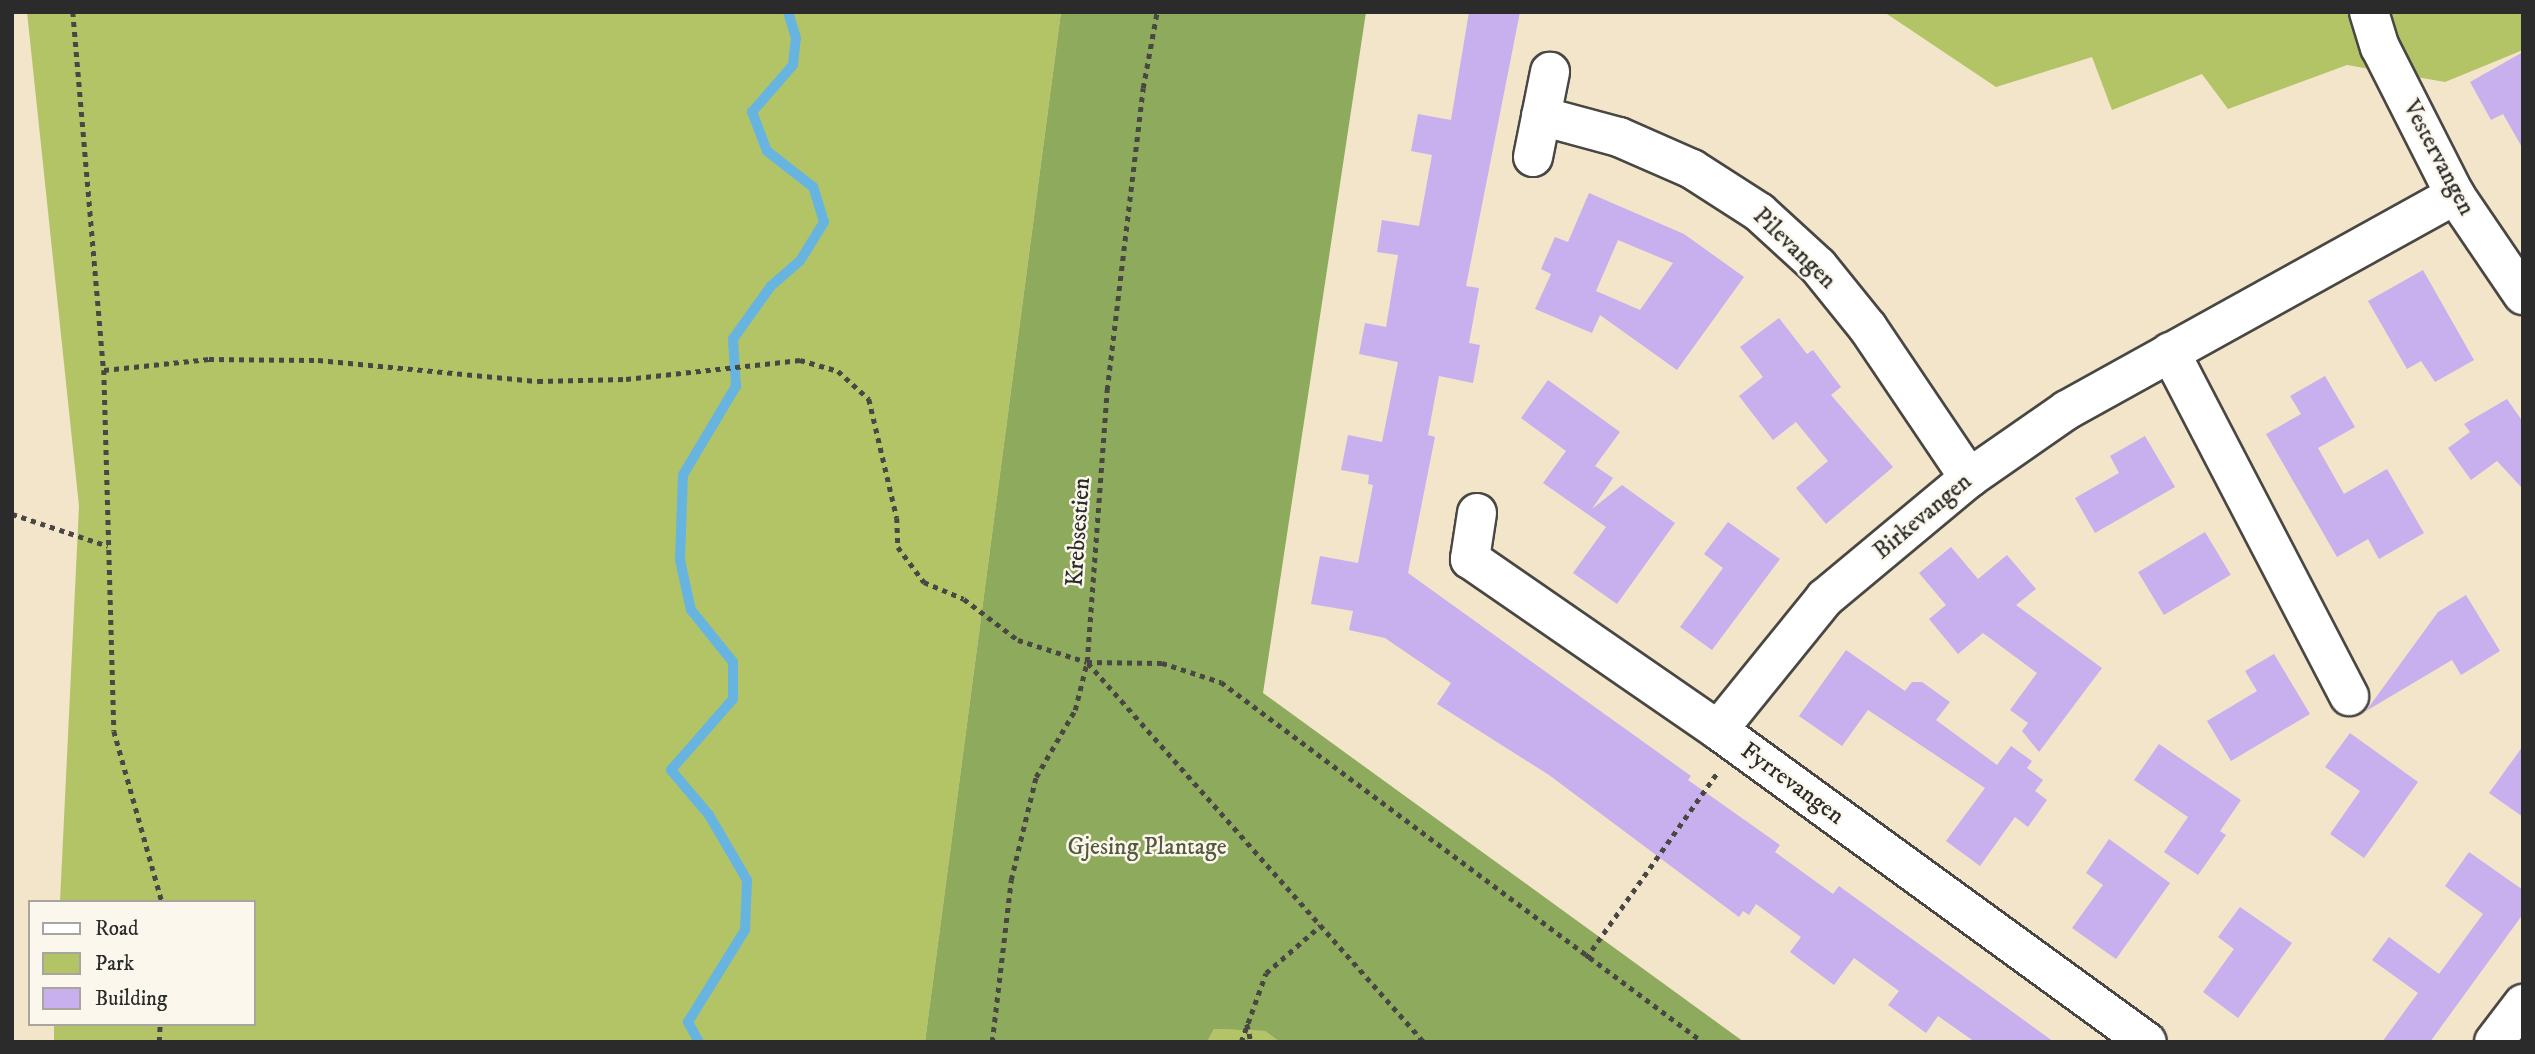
<!DOCTYPE html>
<html>
<head>
<meta charset="utf-8">
<style>
	body { margin:0 }
	#map { position:relative; width:2535px; height:1054px; overflow:hidden; background:#f2e5ca; font-family:"IM FELL DW Pica",serif }
	div>[style] { position:absolute }
	[style*='--x'] { left:calc(var(--x)*1px); top:calc(var(--y)*1px); width:calc(var(--w)*1px); rotate:calc(var(--a)*1deg) }
	.green>* { inset:0; background:#b3c467 }
	.forest>* { inset:0; background:#8eaa5c }
	.stream>* { height:10px; margin:-5px; padding:0 5px; transform-origin:5px; border-radius:5px; background:#68b4e1 }
	.building>* { inset:0; background:#c8afee; transform-origin:0 0 }
	.path>* { height:4.5px; margin-top:-2.25px; transform-origin:0; background:repeating-linear-gradient(90deg,#494743 0 5px,transparent 0 10px) }
	.roads { filter:drop-shadow(2px 0 #494743) drop-shadow(-2px 0 #494743) drop-shadow(0 2px #494743) drop-shadow(0 -2px #494743) }
	.minor>* { height:38px; margin:-19px; padding:0 19px; transform-origin:19px; border-radius:19px; background:#fff }
	span { translate:-50% -50%; white-space:nowrap; text-align:center; line-height:1.15; -webkit-text-stroke:5px #fbf7ec; paint-order:stroke }
	.street-label { font-size:24px; color:#2b2b2b }
	.park-label { font-size:24px; color:#54593d }
	.frame { position:absolute; inset:0; border:14px solid #2b2b2b; pointer-events:none }
	.legend { position:absolute; left:28px; top:900px; width:228px; height:126px; box-sizing:border-box; background:#fbf7ec; border:2px solid #a8a59f; margin:0; padding:9px 12px; list-style:none; font-size:21px; color:#2b2b2b }
	.legend li { display:flex; align-items:center; gap:14px; height:35px }
	.legend b { width:35px; border:2px solid #a8a59f }
</style>
</head>
<body>
<div id="map">
	<div class="green">
		<div style="clip-path:polygon(27px 12px,1061px 12px,925px 1042px,54px 1042px,54px 1024px,254px 1024px,254px 902px,60px 902px,79px 506px)"></div>
		<div style="clip-path:polygon(1884px 12px,2523px 12px,2523px 50px,2445px 82px,2347px 65px,2228px 109px,2202px 74px,2112px 110px,2092px 57px,1996px 87px)"></div>
		<div style="clip-path:polygon(1214px 1029px,1265px 1031px,1280px 1042px,1207px 1042px)"></div>
	</div>
	<div class="forest">
		<div style="clip-path:polygon(1061px 12px,1366px 12px,1263px 693px,1744px 1042px,1280px 1042px,1265px 1031px,1214px 1029px,1207px 1042px,925px 1042px)"></div>
	</div>
	<div class="stream">
		<div style="--x:699;--y:1042;--w:23;--a:-119"></div>
		<div style="--x:688;--y:1022;--w:108;--a:-58.2"></div>
		<div style="--x:745;--y:930;--w:50;--a:-87.7"></div>
		<div style="--x:747;--y:880;--w:75;--a:-120.3"></div>
		<div style="--x:709;--y:815;--w:59;--a:-130.2"></div>
		<div style="--x:671;--y:770;--w:94;--a:-48.9"></div>
		<div style="--x:733;--y:699;--w:37;--a:-90"></div>
		<div style="--x:733;--y:662;--w:67;--a:-128.9"></div>
		<div style="--x:691;--y:610;--w:51;--a:-102.4"></div>
		<div style="--x:680;--y:560;--w:85;--a:-88"></div>
		<div style="--x:683;--y:475;--w:104;--a:-59.2"></div>
		<div style="--x:736;--y:386;--w:47;--a:-93.7"></div>
		<div style="--x:733;--y:339;--w:65;--a:-54.4"></div>
		<div style="--x:771;--y:286;--w:38;--a:-41"></div>
		<div style="--x:800;--y:261;--w:46;--a:-58.4"></div>
		<div style="--x:824;--y:222;--w:37;--a:-107"></div>
		<div style="--x:813;--y:187;--w:58;--a:-142"></div>
		<div style="--x:767;--y:151;--w:42;--a:-111"></div>
		<div style="--x:752;--y:112;--w:62;--a:-48.9"></div>
		<div style="--x:793;--y:65;--w:27;--a:-84"></div>
		<div style="--x:796;--y:38;--w:27;--a:-107"></div>
	</div>
	<div class="building">
		<div style="clip-path:polygon(1469px 12px,1520px 12px,1466px 286px,1479px 288px,1469px 343px,1480px 345px,1473px 383px,1439px 376px,1428px 435px,1435px 437px,1408px 573px,1691px 776px,1688px 780px,1780px 845px,1775px 852px,1833px 894px,1839px 886px,2054px 1042px,1975px 1042px,1938px 1016px,1926px 1033px,1888px 1005px,1899px 991px,1854px 958px,1834px 985px,1790px 952px,1801px 937px,1756px 904px,1749px 915px,1743px 911px,1739px 917px,1549px 775px,1437px 704px,1451px 683px,1385px 638px,1349px 630px,1353px 611px,1311px 604px,1320px 556px,1358px 563px,1373px 485px,1368px 484px,1369px 475px,1341px 470px,1348px 435px,1382px 442px,1398px 362px,1359px 354px,1365px 323px,1386px 327px,1398px 255px,1377px 252px,1382px 220px,1419px 226px,1432px 155px,1411px 151px,1418px 114px,1451px 120px)"></div>
		<div style="clip-path:polygon(2523px 52px,2523px 149px,2503px 114px,2491px 120px,2470px 82px)"></div>
		<div style="clip-path:polygon(evenodd,1589px 193px,1684px 234px,1744px 277px,1677px 370px,1600px 315px,1592px 333px,1535px 309px,1551px 274px,1541px 269px,1555px 237px,1568px 242px,1589px 193px,1618px 240px,1673px 263px,1640px 310px,1596px 291px,1618px 240px)"></div>
		<div style="clip-path:polygon(2423px 270px,2474px 360px,2435px 382px,2421px 361px,2407px 369px,2368px 301px)"></div>
		<div style="clip-path:polygon(1779px 318px,1807px 354px,1813px 350px,1841px 387px,1831px 395px,1893px 467px,1826px 524px,1796px 488px,1828px 461px,1796px 422px,1773px 440px,1739px 396px,1763px 377px,1740px 347px)"></div>
		<div style="clip-path:polygon(2325px 376px,2355px 427px,2318px 448px,2344px 494px,2387px 469px,2424px 533px,2379px 559px,2368px 539px,2337px 557px,2266px 434px,2301px 414px,2290px 396px)"></div>
		<div style="clip-path:polygon(1548px 380px,1620px 432px,1595px 466px,1613px 478px,1592px 509px,1622px 485px,1675px 523px,1617px 604px,1573px 573px,1606px 527px,1543px 483px,1566px 451px,1521px 418px)"></div>
		<div style="clip-path:polygon(2507px 399px,2523px 422px,2523px 489px,2497px 461px,2471px 480px,2448px 448px,2470px 432px,2464px 424px)"></div>
		<div style="clip-path:polygon(2145px 436px,2175px 487px,2095px 533px,2075px 498px,2119px 473px,2110px 456px)"></div>
		<div style="clip-path:polygon(1728px 522px,1780px 559px,1712px 650px,1680px 627px,1723px 568px,1704px 554px)"></div>
		<div style="left:2205px;top:532px;width:50px;height:78px;rotate:59deg"></div>
		<div style="clip-path:polygon(1951px 547px,1978px 579px,2007px 555px,2036px 589px,2016px 605px,2102px 668px,2039px 752px,2022px 731px,2028px 723px,2010px 710px,2037px 673px,1983px 633px,1958px 654px,1929px 619px,1946px 605px,1919px 573px)"></div>
		<div style="clip-path:polygon(2466px 595px,2500px 651px,2461px 675px,2452px 660px,2366px 711px,2438px 612px)"></div>
		<div style="clip-path:polygon(1846px 650px,1905px 691px,1912px 682px,1922px 682px,1950px 702px,1936px 720px,1997px 765px,2011px 746px,2032px 761px,2027px 768px,2043px 780px,2035px 791px,2047px 800px,2028px 827px,2015px 817px,1980px 866px,1946px 841px,1985px 788px,1868px 710px,1842px 746px,1799px 716px)"></div>
		<div style="clip-path:polygon(2274px 654px,2310px 714px,2231px 761px,2207px 721px,2257px 691px,2245px 671px)"></div>
		<div style="clip-path:polygon(2350px 733px,2418px 782px,2364px 858px,2330px 834px,2360px 791px,2325px 767px)"></div>
		<div style="clip-path:polygon(2159px 744px,2241px 800px,2220px 831px,2226px 835px,2198px 875px,2164px 852px,2188px 817px,2134px 780px)"></div>
		<div style="clip-path:polygon(2523px 746px,2523px 817px,2489px 793px)"></div>
		<div style="clip-path:polygon(2109px 839px,2170px 883px,2116px 959px,2072px 928px,2103px 885px,2086px 873px)"></div>
		<div style="clip-path:polygon(2469px 852px,2523px 890px,2523px 914px,2430px 1042px,2382px 1042px,2418px 993px,2372px 960px,2389px 937px,2439px 974px,2483px 914px,2445px 886px)"></div>
		<div style="clip-path:polygon(2240px 907px,2292px 943px,2238px 1018px,2203px 992px,2234px 949px,2218px 937px)"></div>
	</div>
	<div class="path">
		<div style="--x:73;--y:12;--w:359;--a:85.1"></div>
		<div style="--x:104;--y:370;--w:361;--a:88.4"></div>
		<div style="--x:114;--y:731;--w:178;--a:74.3"></div>
		<div style="--x:104;--y:370;--w:106;--a:-6"></div>
		<div style="--x:209;--y:359;--w:109;--a:0.5"></div>
		<div style="--x:318;--y:360;--w:221;--a:5.5"></div>
		<div style="--x:538;--y:381;--w:88;--a:-1.3"></div>
		<div style="--x:626;--y:379;--w:175;--a:-6.2"></div>
		<div style="--x:800;--y:360;--w:40;--a:16"></div>
		<div style="--x:838;--y:371;--w:42;--a:42.1"></div>
		<div style="--x:869;--y:399;--w:122;--a:76.8"></div>
		<div style="--x:897;--y:518;--w:29;--a:88"></div>
		<div style="--x:898;--y:547;--w:44;--a:53.4"></div>
		<div style="--x:924;--y:582;--w:43;--a:23"></div>
		<div style="--x:964;--y:599;--w:68;--a:37.2"></div>
		<div style="--x:1018;--y:640;--w:72;--a:17.7"></div>
		<div style="--x:1087;--y:662;--w:75;--a:0.8"></div>
		<div style="--x:1162;--y:663;--w:62;--a:17.9"></div>
		<div style="--x:1221;--y:682;--w:602;--a:36.76"></div>
		<div style="--x:12;--y:514;--w:101;--a:18.4"></div>
		<div style="--x:1088;--y:663;--w:506;--a:48.44"></div>
		<div style="--x:1586;--y:958;--w:227;--a:-54.7"></div>
		<div style="--x:1247;--y:1024;--w:18;--a:77"></div>
		<div style="--x:159;--y:1042;--w:18;--a:-87"></div>
		<div style="--x:992;--y:1042;--w:163;--a:-83.3"></div>
		<div style="--x:1011;--y:880;--w:106;--a:-76.4"></div>
		<div style="--x:1036;--y:777;--w:78;--a:-59.8"></div>
		<div style="--x:1075;--y:710;--w:49;--a:-76"></div>
		<div style="--x:1087;--y:662;--w:273;--a:-85.8"></div>
		<div style="--x:1107;--y:390;--w:304;--a:-83.2"></div>
		<div style="--x:1143;--y:88;--w:77;--a:-79.6"></div>
		<div style="--x:1241;--y:1042;--w:73;--a:-70.1"></div>
		<div style="--x:1266;--y:973;--w:72;--a:-41"></div>
	</div>
	<div class="roads">
		<div class="minor">
			<div style="--x:2369;--y:12;--w:37;--a:73"></div>
			<div style="--x:2380;--y:47;--w:166;--a:63.1"></div>
			<div style="--x:2455;--y:195;--w:121;--a:55.8"></div>
			<div style="--x:1541;--y:116;--w:81;--a:15.1"></div>
			<div style="--x:1619;--y:137;--w:80;--a:23.7"></div>
			<div style="--x:1692;--y:169;--w:80;--a:32.7"></div>
			<div style="--x:1759;--y:212;--w:80;--a:42.5"></div>
			<div style="--x:1818;--y:266;--w:80;--a:51.1"></div>
			<div style="--x:1868;--y:328;--w:181;--a:56"></div>
			<div style="--x:1533;--y:157;--w:87;--a:-78.7"></div>
			<div style="--x:2170;--y:352;--w:388;--a:62.5"></div>
			<div style="--x:1477;--y:513;--w:47;--a:98.7"></div>
			<div style="--x:1470;--y:559;--w:301;--a:34.6"></div>
			<div style="--x:1718;--y:730;--w:530;--a:36.03"></div>
			<div style="--x:1718;--y:730;--w:170;--a:-51"></div>
			<div style="--x:1825;--y:598;--w:187;--a:-39.8"></div>
			<div style="--x:1969;--y:478;--w:119;--a:-34.8"></div>
			<div style="--x:2067;--y:410;--w:444;--a:-29"></div>
			<div style="--x:2494;--y:1042;--w:48;--a:-52.7"></div>
		</div>
	</div>
	<div class="street-label">
		<span style="left:2438px;top:158px;rotate:62deg">Vestervangen</span>
		<span style="left:1794px;top:249px;rotate:44deg">Pilevangen</span>
		<span style="left:1923px;top:517px;rotate:-40deg">Birkevangen</span>
		<span style="left:1079px;top:532px;rotate:-86deg">Krebsestien</span>
		<span style="left:1792px;top:784px;rotate:36deg">Fyrrevangen</span>
	</div>
	<div class="park-label">
		<span style="left:1147px;top:848px">Gjesing Plantage</span>
	</div>
	<div class="frame"></div>
	<ul class="legend">
	<li><b style="height:9px;background:#fff"></b>Road</li>
	<li><b style="height:19px;background:#b3c467"></b>Park</li>
	<li><b style="height:19px;background:#c8afee"></b>Building</li>
	</ul>
</div>
</body>
</html>
